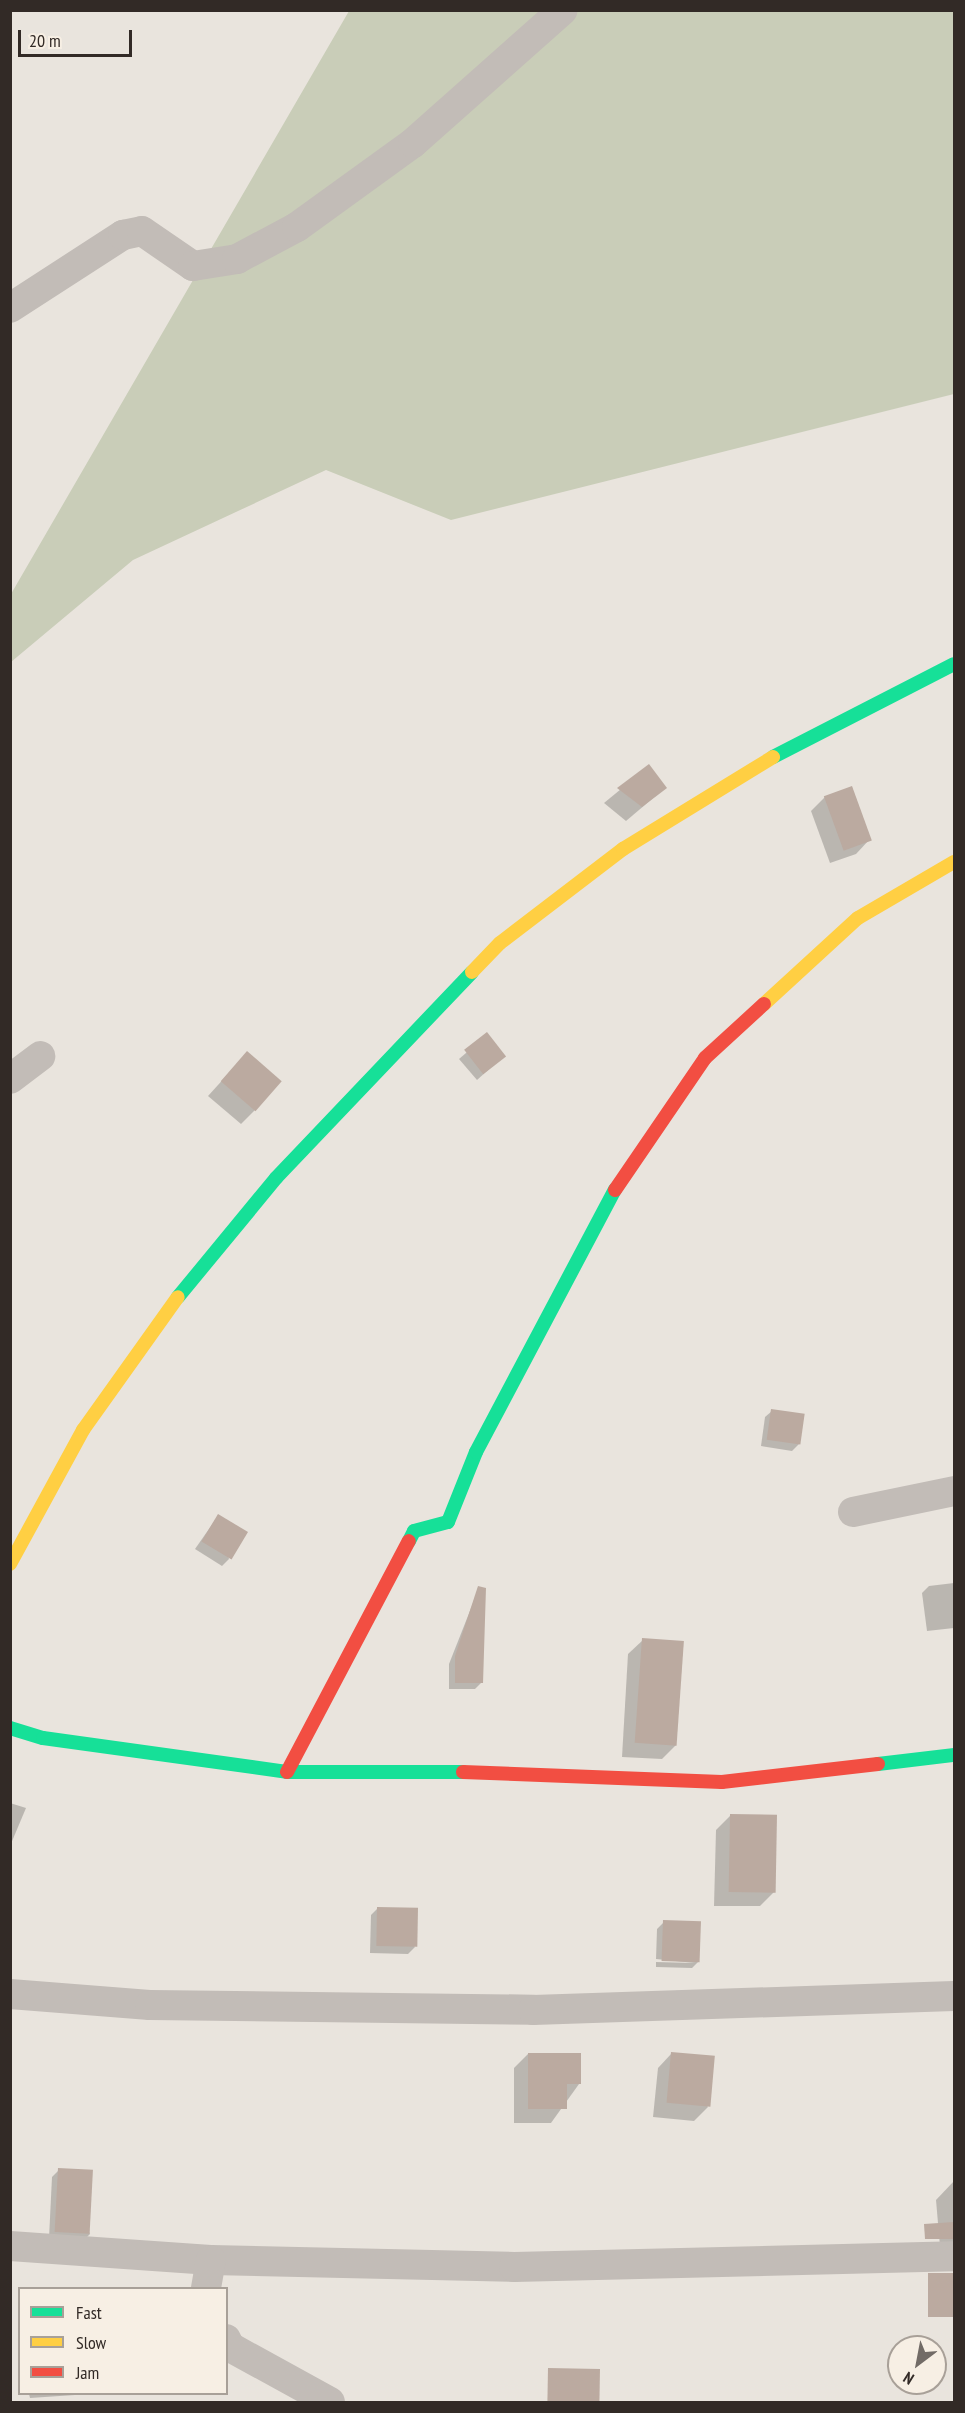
<!DOCTYPE html>
<html>
<head>
<meta charset="utf-8">
<style>
	body { margin:0 }
	#map { position:relative; width:965px; height:2413px; overflow:hidden; background:#e9e4dd; font-family:"PT Sans Narrow",sans-serif }
	div>[style] { position:absolute }
	[style*='--x'] { left:calc(var(--x)*1px); top:calc(var(--y)*1px); width:calc(var(--w)*1px); rotate:calc(var(--a)*1deg) }
	.green>* { inset:0; background:#c9cdb8 }
	.shadow>* { inset:0; background:#0003 }
	.building>* { inset:0; background:#bbaaa0; transform-origin:0 0 }
	.street>* { height:30px; margin:-15px; padding:0 15px; transform-origin:15px; border-radius:15px; background:#c2bcb7 }
	.fast>* { height:14px; margin:-7px; padding:0 7px; transform-origin:7px; border-radius:7px; background:#16e098 }
	.slow>* { height:14px; margin:-7px; padding:0 7px; transform-origin:7px; border-radius:7px; background:#ffcf43 }
	.jam>* { height:14px; margin:-7px; padding:0 7px; transform-origin:7px; border-radius:7px; background:#f24e42 }
	span { translate:-50% -50%; white-space:nowrap; text-align:center; line-height:1.15; -webkit-text-stroke:4.5px #f7efe4; paint-order:stroke }
	.frame { position:absolute; inset:0; border:12px solid #322a26; pointer-events:none }
	.legend { position:absolute; left:18px; top:2287px; width:210px; height:108px; box-sizing:border-box; background:#f7efe4; border:2px solid #a8a098; margin:0; padding:8px 10px; list-style:none; font-size:18px; color:#322a26 }
	.legend li { display:flex; align-items:center; gap:12px; height:30px }
	.legend b { width:30px; border:2px solid #a8a098 }
	.north { position:absolute; left:887px; top:2335px; width:60px; height:60px; box-sizing:border-box; background:#f7efe4; border:2px solid #a8a098; border-radius:50%; rotate:212deg; font-size:16px; font-weight:700; line-height:24px; text-align:center; color:#322a26 }
	.north::after { content:''; display:block; margin:auto; width:21px; height:27px; background:#726b66; clip-path:polygon(50% 0,100% 100%,50% 72%,0 100%) }
	.scale { position:absolute; left:18px; top:30px; width:114px; height:27px; box-sizing:border-box; border:3px solid #322a26; border-top:0; padding-left:8px; font-size:18px; line-height:21px; white-space:nowrap; color:#322a26; -webkit-text-stroke:4px #f7efe4; paint-order:stroke }
</style>
</head>
<body>
<div id="map">
	<div class="green">
		<div style="clip-path:polygon(349px 11px,954px 11px,954px 394px,451px 520px,326px 470px,133px 560px,11px 662px,11px 594px)"></div>
	</div>
	<div class="shadow">
		<div style="clip-path:polygon(649px 766px,665px 788px,626px 821px,604px 803px)"></div>
		<div style="clip-path:polygon(825px 797px,870px 839px,856px 854px,830px 863px,811px 811px)"></div>
		<div style="clip-path:polygon(487px 1035px,497px 1062px,477px 1080px,459px 1059px)"></div>
		<div style="clip-path:polygon(247px 1053px,255px 1110px,241px 1124px,208px 1096px)"></div>
		<div style="clip-path:polygon(772px 1411px,799px 1444px,792px 1451px,761px 1446px,765px 1417px)"></div>
		<div style="clip-path:polygon(218px 1516px,229px 1559px,222px 1566px,195px 1549px)"></div>
		<div style="clip-path:polygon(954px 1583px,954px 1628px,927px 1631px,922px 1593px,929px 1586px)"></div>
		<div style="clip-path:polygon(479px 1588px,482px 1682px,475px 1689px,449px 1689px,449px 1664px)"></div>
		<div style="clip-path:polygon(643px 1640px,676px 1745px,662px 1759px,622px 1757px,628px 1654px)"></div>
		<div style="clip-path:polygon(10px 1803px,26px 1808px,10px 1846px)"></div>
		<div style="clip-path:polygon(730px 1816px,774px 1892px,760px 1906px,714px 1906px,716px 1830px)"></div>
		<div style="clip-path:polygon(378px 1908px,415px 1947px,408px 1954px,370px 1953px,371px 1915px)"></div>
		<div style="clip-path:polygon(664px 1922px,699px 1961px,692px 1968px,656px 1967px,656px 1962px,695px 1963px,656px 1959px,657px 1929px)"></div>
		<div style="clip-path:polygon(672px 2053px,708px 2107px,694px 2121px,653px 2117px,658px 2068px)"></div>
		<div style="clip-path:polygon(528px 2054px,579px 2084px,551px 2123px,514px 2123px,514px 2068px)"></div>
		<div style="clip-path:polygon(59px 2170px,90px 2234px,83px 2241px,49px 2238px,52px 2177px)"></div>
		<div style="clip-path:polygon(954px 2181px,954px 2257px,941px 2258px,936px 2200px)"></div>
		<div style="clip-path:polygon(29px 2394px,90px 2394px,30px 2398px)"></div>
	</div>
	<div class="building">
		<div style="clip-path:polygon(649px 764px,667px 788px,642px 807px,617px 788px)"></div>
		<div style="left:852px;top:786px;width:58px;height:30px;rotate:70deg"></div>
		<div style="left:487px;top:1032px;width:31px;height:29px;rotate:52deg"></div>
		<div style="left:247px;top:1051px;width:46px;height:40px;rotate:41deg"></div>
		<div style="left:771px;top:1409px;width:34px;height:31px;rotate:8deg"></div>
		<div style="left:218px;top:1514px;width:35px;height:32px;rotate:31deg"></div>
		<div style="clip-path:polygon(478px 1586px,486px 1588px,483px 1683px,455px 1683px,455px 1656px)"></div>
		<div style="left:642px;top:1638px;width:42px;height:105px;rotate:4deg"></div>
		<div style="left:730px;top:1814px;width:47px;height:78px;rotate:1deg"></div>
		<div style="left:377px;top:1907px;width:41px;height:39px;rotate:1deg"></div>
		<div style="left:663px;top:1920px;width:38px;height:41px;rotate:2deg"></div>
		<div style="left:671px;top:2052px;width:44px;height:51px;rotate:5deg"></div>
		<div style="clip-path:polygon(528px 2053px,581px 2053px,581px 2084px,567px 2084px,567px 2109px,528px 2109px)"></div>
		<div style="left:58px;top:2168px;width:35px;height:64px;rotate:3deg"></div>
		<div style="clip-path:polygon(954px 2222px,954px 2239px,925px 2239px,924px 2224px)"></div>
		<div style="left:954px;top:2273px;width:44px;height:26px;rotate:90deg"></div>
		<div style="left:548px;top:2368px;width:52px;height:35px;rotate:1deg"></div>
	</div>
	<div class="street">
		<div style="--x:10;--y:308;--w:135;--a:-32.9"></div>
		<div style="--x:123;--y:235;--w:19;--a:-12"></div>
		<div style="--x:142;--y:231;--w:62;--a:34.5"></div>
		<div style="--x:193;--y:266;--w:45;--a:-9"></div>
		<div style="--x:237;--y:259;--w:68;--a:-28.1"></div>
		<div style="--x:297;--y:227;--w:143;--a:-35.9"></div>
		<div style="--x:413;--y:143;--w:200;--a:-41.6"></div>
		<div style="--x:10;--y:1079;--w:38;--a:-37"></div>
		<div style="--x:853;--y:1512;--w:103;--a:-11.7"></div>
		<div style="--x:10;--y:1994;--w:140;--a:4.5"></div>
		<div style="--x:150;--y:2005;--w:383;--a:0.7"></div>
		<div style="--x:533;--y:2010;--w:421;--a:-1.9"></div>
		<div style="--x:10;--y:2246;--w:201;--a:4"></div>
		<div style="--x:211;--y:2260;--w:303;--a:1.3"></div>
		<div style="--x:514;--y:2267;--w:440;--a:-1.4"></div>
		<div style="--x:206;--y:2288;--w:28;--a:-80"></div>
		<div style="--x:226;--y:2339;--w:9;--a:63"></div>
		<div style="--x:230;--y:2347;--w:114;--a:28.8"></div>
	</div>
	<div class="fast">
		<div style="--x:773;--y:757;--w:203;--a:-27.2"></div>
		<div style="--x:178;--y:1297;--w:154;--a:-50.5"></div>
		<div style="--x:276;--y:1178;--w:284;--a:-46.4"></div>
		<div style="--x:409;--y:1541;--w:11;--a:-63"></div>
		<div style="--x:414;--y:1531;--w:35;--a:-15"></div>
		<div style="--x:448;--y:1522;--w:75;--a:-68.2"></div>
		<div style="--x:476;--y:1452;--w:297;--a:-62.1"></div>
		<div style="--x:10;--y:1728;--w:34;--a:17"></div>
		<div style="--x:43;--y:1738;--w:246;--a:7.9"></div>
		<div style="--x:287;--y:1772;--w:176;--a:0"></div>
		<div style="--x:878;--y:1764;--w:77;--a:-6.8"></div>
	</div>
	<div class="slow">
		<div style="--x:472;--y:972;--w:40;--a:-46"></div>
		<div style="--x:500;--y:943;--w:155;--a:-37.4"></div>
		<div style="--x:623;--y:849;--w:176;--a:-31.5"></div>
		<div style="--x:764;--y:1004;--w:127;--a:-42.5"></div>
		<div style="--x:858;--y:918;--w:111;--a:-30.3"></div>
		<div style="--x:10;--y:1564;--w:153;--a:-61.4"></div>
		<div style="--x:83;--y:1430;--w:163;--a:-54.5"></div>
	</div>
	<div class="jam">
		<div style="--x:615;--y:1190;--w:160;--a:-55.7"></div>
		<div style="--x:705;--y:1058;--w:80;--a:-42.5"></div>
		<div style="--x:287;--y:1772;--w:261;--a:-62.2"></div>
		<div style="--x:463;--y:1772;--w:259;--a:2.2"></div>
		<div style="--x:722;--y:1782;--w:157;--a:-6.6"></div>
	</div>
	<div class="frame"></div>
	<ul class="legend">
	<li><b style="height:8px;background:#16e098"></b>Fast</li>
	<li><b style="height:8px;background:#ffcf43"></b>Slow</li>
	<li><b style="height:8px;background:#f24e42"></b>Jam</li>
	</ul>
	<div class="north">N</div>
	<div class="scale">20 m</div>
</div>
</body>
</html>
